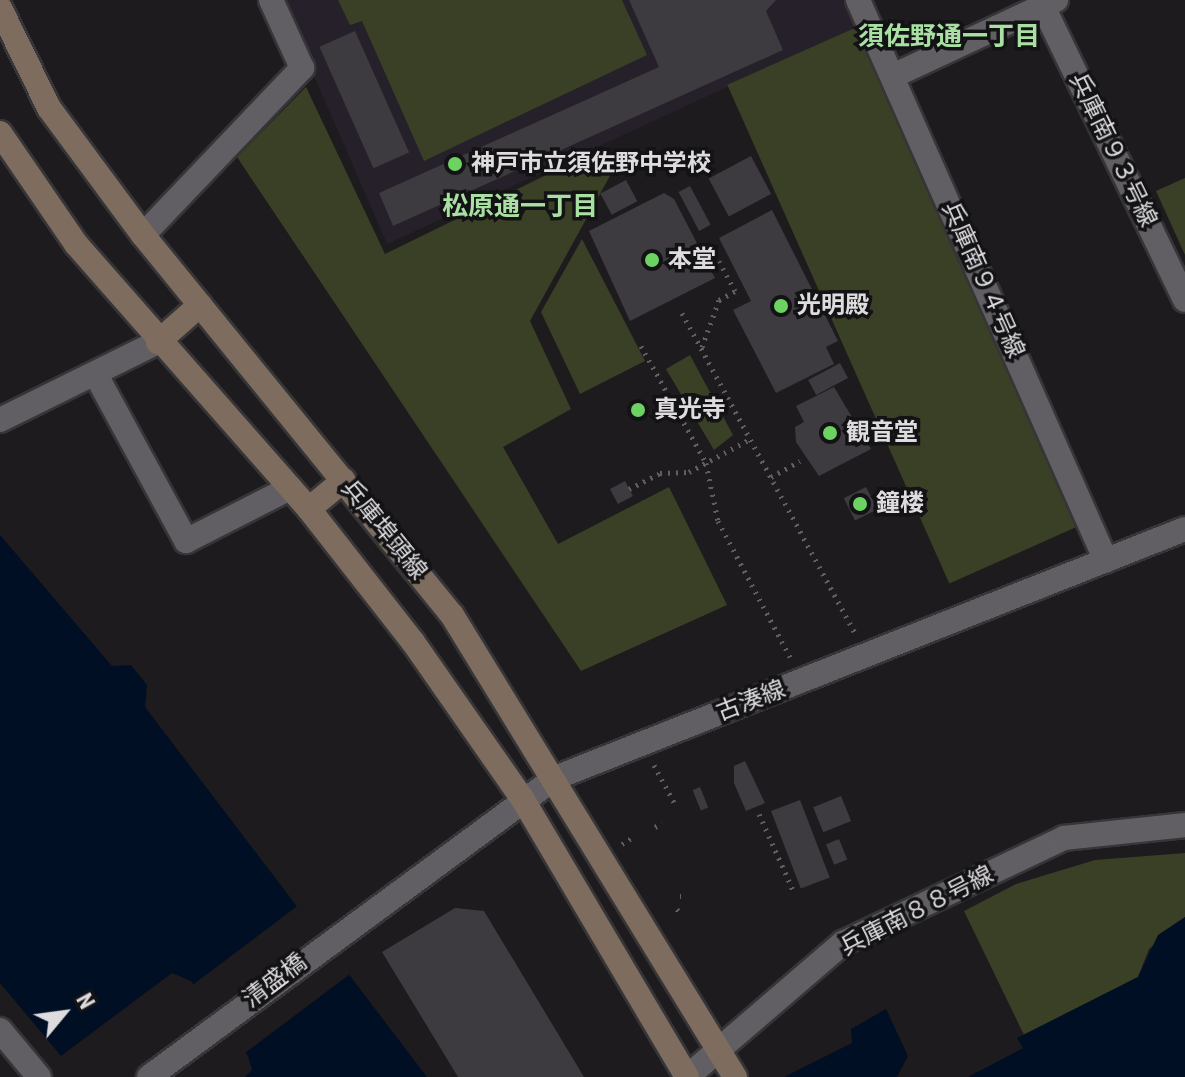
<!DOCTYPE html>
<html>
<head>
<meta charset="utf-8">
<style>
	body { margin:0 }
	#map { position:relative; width:1185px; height:1077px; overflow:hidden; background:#1d1b1e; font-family:"Roboto Condensed","Noto Sans JP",sans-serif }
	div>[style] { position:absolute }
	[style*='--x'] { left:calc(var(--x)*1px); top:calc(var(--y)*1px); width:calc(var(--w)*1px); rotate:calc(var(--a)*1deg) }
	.built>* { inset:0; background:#252029 }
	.green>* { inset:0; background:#3a4025; transform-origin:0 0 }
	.water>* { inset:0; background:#000f23 }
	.pier>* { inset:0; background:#1d1b1e; transform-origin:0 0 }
	.building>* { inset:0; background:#3d3b3f; transform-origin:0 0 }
	.path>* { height:5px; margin-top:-2.5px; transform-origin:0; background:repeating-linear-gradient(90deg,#605e61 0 2px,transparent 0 8px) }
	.roads { filter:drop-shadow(2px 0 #363537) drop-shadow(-2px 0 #363537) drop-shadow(0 2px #363537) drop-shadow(0 -2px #363537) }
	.minor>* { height:24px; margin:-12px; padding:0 12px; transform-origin:12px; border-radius:12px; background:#625f64 }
	.tertiary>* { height:24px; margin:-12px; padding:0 12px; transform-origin:12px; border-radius:12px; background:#625f64 }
	.secondary>* { height:24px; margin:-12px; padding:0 12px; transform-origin:12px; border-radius:12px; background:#7e6c5e }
	.dots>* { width:22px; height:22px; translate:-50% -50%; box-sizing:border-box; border:4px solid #131215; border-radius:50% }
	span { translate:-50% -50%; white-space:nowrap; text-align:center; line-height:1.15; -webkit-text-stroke:7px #131215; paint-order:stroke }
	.street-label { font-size:24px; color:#dedcdf }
	.poi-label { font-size:24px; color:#dedcdf; font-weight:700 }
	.left { translate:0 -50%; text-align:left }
	.neighbourhood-label { font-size:26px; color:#a9dfa2; font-weight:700 }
	.north { position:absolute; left:24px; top:973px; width:80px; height:80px; -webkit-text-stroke:6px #131215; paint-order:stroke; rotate:61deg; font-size:22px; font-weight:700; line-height:32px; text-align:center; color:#dedcdf }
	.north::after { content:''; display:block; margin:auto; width:28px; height:36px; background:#dedcdf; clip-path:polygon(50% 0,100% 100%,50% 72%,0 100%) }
</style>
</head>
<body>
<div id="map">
	<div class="built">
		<div style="clip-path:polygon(281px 0,845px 0,857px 27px,387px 244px)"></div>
	</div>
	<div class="green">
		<div style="clip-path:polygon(338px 0,622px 0,647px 55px,424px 161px,362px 21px,350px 25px)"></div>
		<div style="left:857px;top:27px;width:546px;height:142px;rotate:66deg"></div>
		<div style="clip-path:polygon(306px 87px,385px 254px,599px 149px,611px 174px,530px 321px,571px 409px,503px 447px,558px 544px,669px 487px,727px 605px,581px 671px,237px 157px)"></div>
		<div style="clip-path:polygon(1185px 178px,1185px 255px,1156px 191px)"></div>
		<div style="clip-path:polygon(582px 239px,645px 361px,580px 394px,541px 312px)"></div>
		<div style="clip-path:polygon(690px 355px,733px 435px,714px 450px,666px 369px)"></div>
		<div style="clip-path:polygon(1185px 853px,1185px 917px,1149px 949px,1138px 977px,1024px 1035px,964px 911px,1016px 884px,1095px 860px)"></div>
	</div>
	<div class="water">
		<div style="clip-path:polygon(0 535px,112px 666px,131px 665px,147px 685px,145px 707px,427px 1077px,245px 1077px,252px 1070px,248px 1056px,191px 981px,172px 973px,61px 1056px,0 983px)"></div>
		<div style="clip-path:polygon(1185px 917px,1185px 1077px,968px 1077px,1023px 1048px,1017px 1038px,1138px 977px,1158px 935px)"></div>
		<div style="clip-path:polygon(886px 1009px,908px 1056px,897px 1077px,784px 1077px,852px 1043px,851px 1029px)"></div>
	</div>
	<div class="pier">
		<div style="left:300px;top:904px;width:86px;height:137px;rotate:53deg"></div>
	</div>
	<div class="building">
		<div style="clip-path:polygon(629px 0,776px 0,766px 11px,783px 50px,393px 226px,379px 193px,659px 67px)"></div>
		<div style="left:355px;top:31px;width:133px;height:39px;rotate:66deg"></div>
		<div style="left:751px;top:156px;width:43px;height:48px;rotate:62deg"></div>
		<div style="left:626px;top:180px;width:24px;height:29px;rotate:62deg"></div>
		<div style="left:690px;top:186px;width:44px;height:13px;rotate:62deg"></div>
		<div style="clip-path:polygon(664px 193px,674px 199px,715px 278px,630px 321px,589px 231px)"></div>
		<div style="clip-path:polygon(772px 210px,838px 341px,826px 347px,834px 364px,776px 393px,733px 310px,751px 301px,719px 238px)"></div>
		<div style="left:840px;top:363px;width:17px;height:36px;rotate:62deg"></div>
		<div style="clip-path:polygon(834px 387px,871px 449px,819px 476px,796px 442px,795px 427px,804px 422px,796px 406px)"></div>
		<div style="left:625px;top:481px;width:17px;height:17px;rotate:62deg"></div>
		<div style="left:866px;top:487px;width:25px;height:25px;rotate:63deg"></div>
		<div style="clip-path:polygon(745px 761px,765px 803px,746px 811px,734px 783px,734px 766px)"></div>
		<div style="left:700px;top:787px;width:22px;height:8px;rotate:68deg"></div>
		<div style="left:841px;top:796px;width:27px;height:30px;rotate:68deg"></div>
		<div style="left:800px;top:800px;width:83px;height:31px;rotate:69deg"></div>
		<div style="left:839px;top:839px;width:22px;height:14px;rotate:68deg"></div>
		<div style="clip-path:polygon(455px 908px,484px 911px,584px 1077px,458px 1077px,382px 952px)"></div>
	</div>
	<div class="path">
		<div style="--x:682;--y:313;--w:364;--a:61.6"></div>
		<div style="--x:641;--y:346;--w:134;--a:60.9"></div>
		<div style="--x:706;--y:463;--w:59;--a:78.3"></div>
		<div style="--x:718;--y:521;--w:154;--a:62.1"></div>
		<div style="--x:702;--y:347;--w:50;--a:-70.1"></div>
		<div style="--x:719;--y:300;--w:18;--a:-29"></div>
		<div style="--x:735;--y:291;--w:38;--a:-118"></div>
		<div style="--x:771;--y:477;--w:33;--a:-29"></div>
		<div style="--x:629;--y:489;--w:35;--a:-27"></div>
		<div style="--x:660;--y:473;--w:29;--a:-2"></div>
		<div style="--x:689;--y:472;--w:69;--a:-28.4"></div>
		<div style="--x:654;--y:765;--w:47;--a:61.8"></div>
		<div style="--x:759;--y:814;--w:83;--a:65.9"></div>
		<div style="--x:655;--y:827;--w:8;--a:-30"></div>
		<div style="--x:622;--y:844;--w:15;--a:-32"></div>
		<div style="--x:680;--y:896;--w:1;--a:0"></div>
		<div style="--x:677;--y:909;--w:7;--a:56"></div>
	</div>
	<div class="roads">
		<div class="minor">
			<div style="--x:858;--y:0;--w:613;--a:66.15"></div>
			<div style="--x:1040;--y:0;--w:333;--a:64.2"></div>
			<div style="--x:893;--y:76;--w:180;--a:-25"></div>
			<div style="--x:143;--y:235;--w:231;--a:-46.4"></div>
			<div style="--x:302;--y:68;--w:75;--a:-114.5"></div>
			<div style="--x:96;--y:375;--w:189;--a:61.5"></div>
			<div style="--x:186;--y:541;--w:117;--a:-27"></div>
			<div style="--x:0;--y:420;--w:176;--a:-26.3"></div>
			<div style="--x:0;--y:1030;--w:61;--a:50.3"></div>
			<div style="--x:687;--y:1077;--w:206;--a:-40.7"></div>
			<div style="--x:843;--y:943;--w:245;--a:-25.4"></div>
			<div style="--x:1064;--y:838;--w:122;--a:-6.1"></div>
		</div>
		<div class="tertiary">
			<div style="--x:149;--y:1077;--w:504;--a:-36.37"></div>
			<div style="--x:555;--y:778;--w:677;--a:-21.57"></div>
		</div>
		<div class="secondary">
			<div style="--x:0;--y:8;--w:111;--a:63.9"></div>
			<div style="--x:49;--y:108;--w:158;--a:53.5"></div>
			<div style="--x:143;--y:235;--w:490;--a:50.9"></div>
			<div style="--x:452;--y:615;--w:542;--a:58.51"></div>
			<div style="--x:0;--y:133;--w:135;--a:55.6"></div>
			<div style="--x:76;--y:244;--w:353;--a:48.7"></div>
			<div style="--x:309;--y:509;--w:169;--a:52"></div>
			<div style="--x:413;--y:642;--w:190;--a:55.1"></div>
			<div style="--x:522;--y:798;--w:324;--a:59.4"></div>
			<div style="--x:158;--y:342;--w:56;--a:-41.4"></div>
			<div style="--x:309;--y:509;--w:45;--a:-39.6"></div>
		</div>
	</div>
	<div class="dots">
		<div style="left:455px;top:164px;background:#6cd362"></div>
		<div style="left:652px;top:260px;background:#6cd362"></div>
		<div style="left:781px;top:306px;background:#6cd362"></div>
		<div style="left:638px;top:410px;background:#6cd362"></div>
		<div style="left:830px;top:433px;background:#6cd362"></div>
		<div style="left:860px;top:504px;background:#6cd362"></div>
	</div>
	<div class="street-label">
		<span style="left:1113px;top:150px;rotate:64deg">兵庫南９３号線</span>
		<span style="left:983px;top:280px;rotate:66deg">兵庫南９４号線</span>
		<span style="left:384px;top:530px;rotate:51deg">兵庫埠頭線</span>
		<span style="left:751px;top:701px;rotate:-21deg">古湊線</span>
		<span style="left:917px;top:911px;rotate:-27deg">兵庫南８８号線</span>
		<span style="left:275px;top:981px;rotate:-37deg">清盛橋</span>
	</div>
	<div class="poi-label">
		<span class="left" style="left:471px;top:164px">神戸市立須佐野中学校</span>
		<span class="left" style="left:668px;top:260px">本堂</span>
		<span class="left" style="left:797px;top:306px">光明殿</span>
		<span class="left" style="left:654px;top:410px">真光寺</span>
		<span class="left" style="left:846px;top:433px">観音堂</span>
		<span class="left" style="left:876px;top:504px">鐘楼</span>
	</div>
	<div class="neighbourhood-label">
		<span style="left:949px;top:37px">須佐野通一丁目</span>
		<span style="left:520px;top:207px">松原通一丁目</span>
	</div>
	<div class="north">N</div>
</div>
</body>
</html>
